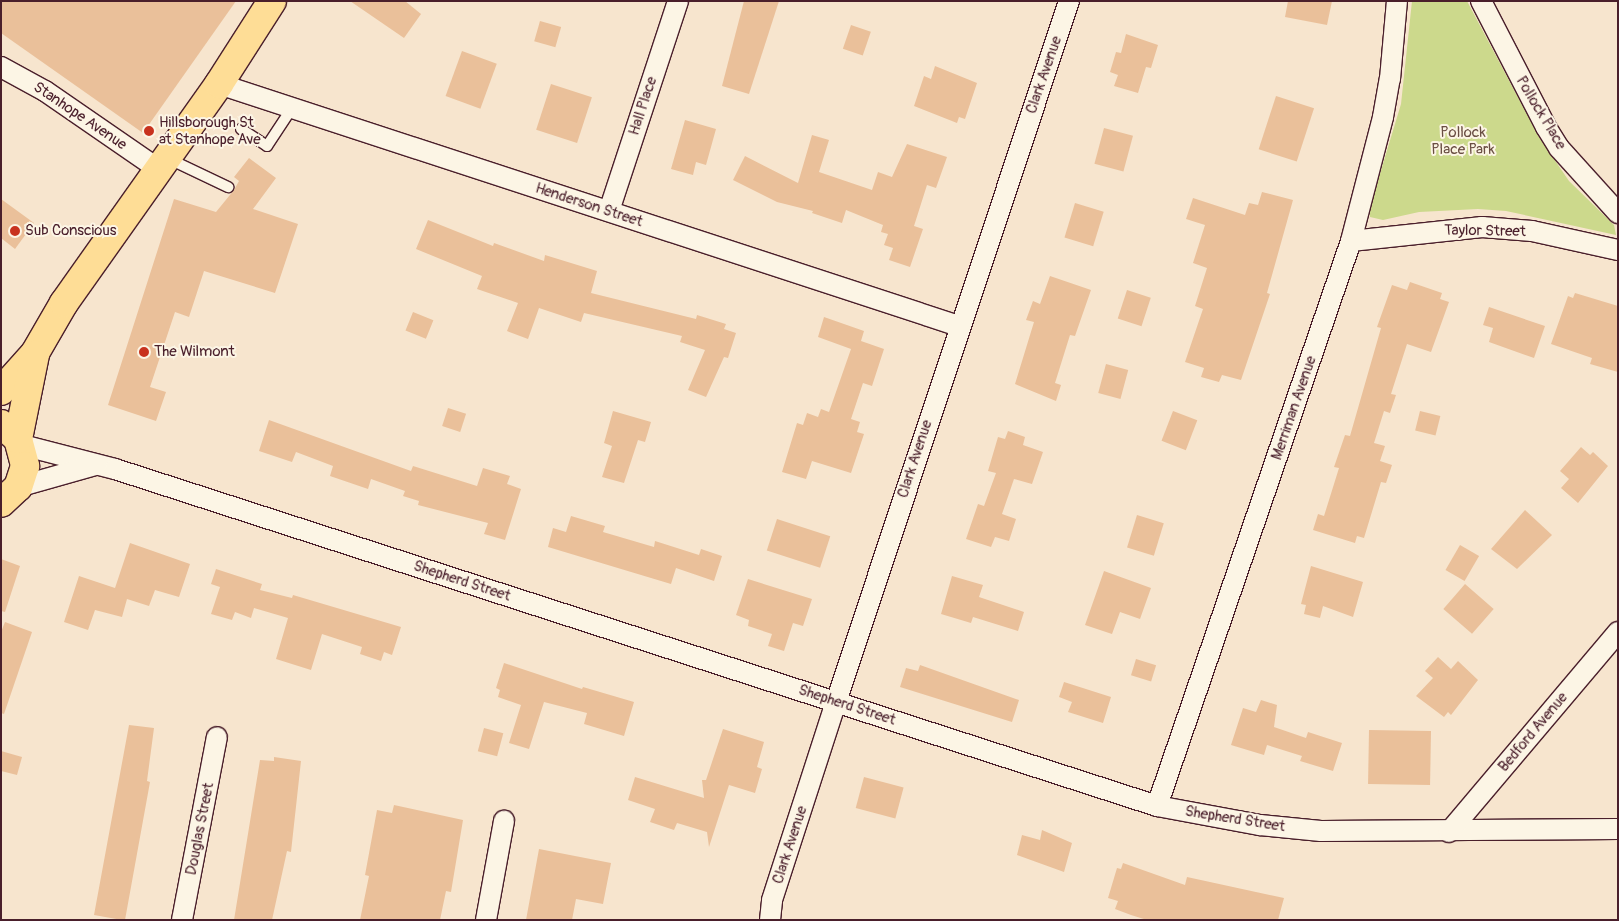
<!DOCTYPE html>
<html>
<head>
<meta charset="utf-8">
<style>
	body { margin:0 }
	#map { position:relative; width:1619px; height:921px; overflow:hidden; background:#f7e5ce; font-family:Pangolin,sans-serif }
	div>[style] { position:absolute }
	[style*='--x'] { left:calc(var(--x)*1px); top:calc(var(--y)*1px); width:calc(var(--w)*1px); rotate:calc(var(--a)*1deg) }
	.green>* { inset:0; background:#ccd98c }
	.building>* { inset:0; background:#eac09a; transform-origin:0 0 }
	.roads { filter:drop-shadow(1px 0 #4a1f2b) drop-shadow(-1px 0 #4a1f2b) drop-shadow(0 1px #4a1f2b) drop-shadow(0 -1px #4a1f2b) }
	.service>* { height:10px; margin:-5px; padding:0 5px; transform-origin:5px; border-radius:5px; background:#fcf5e5 }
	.minor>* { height:20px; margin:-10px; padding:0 10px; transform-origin:10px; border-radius:10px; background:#fcf5e5 }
	.primary>* { height:28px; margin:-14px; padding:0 14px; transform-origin:14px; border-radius:14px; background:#fedd96 }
	.dots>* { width:14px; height:14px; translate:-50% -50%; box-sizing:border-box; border:2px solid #fcf5e5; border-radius:50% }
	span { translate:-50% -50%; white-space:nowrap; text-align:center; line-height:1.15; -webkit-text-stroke:4px #fcf5e5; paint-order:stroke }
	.street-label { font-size:15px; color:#4a1f2b }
	.poi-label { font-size:15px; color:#4a1f2b }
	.left { translate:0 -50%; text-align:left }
	.park-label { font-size:15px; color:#6a4e43 }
	.frame { position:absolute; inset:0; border:2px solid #4a1f2b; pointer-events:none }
</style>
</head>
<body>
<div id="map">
	<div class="green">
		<div style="clip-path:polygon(1412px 1px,1467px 1px,1539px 137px,1569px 181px,1614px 225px,1616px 235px,1506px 211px,1478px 209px,1419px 212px,1383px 220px,1370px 217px,1369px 210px,1401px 104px)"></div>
	</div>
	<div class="building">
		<div style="clip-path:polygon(1px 1px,236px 1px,143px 133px,1px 33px)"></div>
		<div style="clip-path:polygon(350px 1px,405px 1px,421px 14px,404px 38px)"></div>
		<div style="clip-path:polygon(744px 1px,779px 1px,749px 94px,722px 86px)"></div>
		<div style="clip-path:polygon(1288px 1px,1332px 1px,1327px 25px,1285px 17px)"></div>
		<div style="left:540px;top:21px;width:22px;height:21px;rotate:16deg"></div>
		<div style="left:851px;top:25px;width:21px;height:25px;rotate:19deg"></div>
		<div style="clip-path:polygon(1126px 34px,1158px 45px,1151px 68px,1146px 67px,1138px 93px,1114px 86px,1118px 75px,1110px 72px,1116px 52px,1121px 53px)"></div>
		<div style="left:462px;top:51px;width:37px;height:48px;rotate:20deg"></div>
		<div style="clip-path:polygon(935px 66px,977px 83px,965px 119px,959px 117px,957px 123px,914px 106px,924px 76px,931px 79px)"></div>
		<div style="left:551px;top:84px;width:43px;height:48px;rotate:18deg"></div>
		<div style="left:1276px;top:96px;width:40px;height:56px;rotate:18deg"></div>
		<div style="clip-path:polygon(685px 120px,716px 129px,706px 165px,696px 162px,693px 175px,671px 169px)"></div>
		<div style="left:1104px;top:128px;width:30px;height:37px;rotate:15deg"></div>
		<div style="clip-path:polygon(812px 135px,829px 140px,819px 172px,872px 190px,878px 172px,892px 177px,907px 144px,947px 157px,936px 188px,927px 185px,914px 226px,923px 229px,910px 267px,889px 260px,893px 248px,884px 245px,888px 234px,881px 232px,883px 225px,846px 210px,842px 223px,812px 213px,813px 211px,777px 202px,733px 180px,745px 156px,798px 183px)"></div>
		<div style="clip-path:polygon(249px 158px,276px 178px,253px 209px,298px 224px,275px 293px,204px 271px,189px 317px,175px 312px,150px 387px,166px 392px,156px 421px,108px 405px,174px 199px,216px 212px,234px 190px,239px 181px,234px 177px)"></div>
		<div style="clip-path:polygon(1262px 192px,1293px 200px,1267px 293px,1270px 294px,1241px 380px,1222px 375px,1219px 382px,1201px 377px,1204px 368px,1185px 362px,1203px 309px,1195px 306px,1207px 268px,1193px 263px,1205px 225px,1186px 219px,1193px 198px,1245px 215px,1249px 203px,1258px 205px)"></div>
		<div style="clip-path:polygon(1px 199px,34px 223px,15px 249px,1px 238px)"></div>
		<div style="left:1075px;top:203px;width:30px;height:36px;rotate:17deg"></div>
		<div style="clip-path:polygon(428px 220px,493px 246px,494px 243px,544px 261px,545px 255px,597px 271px,591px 293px,696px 319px,697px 315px,726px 324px,724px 329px,736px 333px,728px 358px,724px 357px,706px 397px,688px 390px,705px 350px,680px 342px,682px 336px,584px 313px,581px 322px,539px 308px,528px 339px,507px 331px,518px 303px,477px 289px,482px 276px,416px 249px)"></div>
		<div style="clip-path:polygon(1050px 276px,1091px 290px,1075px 336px,1070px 335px,1055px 383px,1061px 385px,1056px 401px,1015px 384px,1034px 322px,1026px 320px,1033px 301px,1040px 304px)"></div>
		<div style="clip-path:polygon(1410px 282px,1442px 293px,1440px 299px,1449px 302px,1431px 352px,1407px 344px,1391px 394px,1396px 395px,1390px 413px,1384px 411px,1374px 443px,1385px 446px,1380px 461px,1392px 465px,1386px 483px,1381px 482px,1364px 538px,1357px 536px,1355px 543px,1313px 530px,1318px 514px,1324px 516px,1339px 468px,1334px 467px,1345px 435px,1350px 436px,1381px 328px,1377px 327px,1392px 285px,1407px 290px)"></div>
		<div style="left:1127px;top:290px;width:25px;height:30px;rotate:18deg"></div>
		<div style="clip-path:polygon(1575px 293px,1618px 306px,1618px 372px,1590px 364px,1592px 358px,1551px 344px,1568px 296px,1573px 298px)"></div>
		<div style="clip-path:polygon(1489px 307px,1545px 326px,1534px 358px,1489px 342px,1493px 328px,1483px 325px)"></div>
		<div style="left:413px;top:312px;width:22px;height:20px;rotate:22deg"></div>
		<div style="clip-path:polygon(824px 317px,864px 331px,861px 341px,884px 349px,872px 386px,863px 383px,851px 419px,860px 422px,857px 432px,864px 434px,851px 473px,812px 461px,806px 479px,782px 472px,797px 423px,803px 425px,807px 413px,818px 417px,821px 409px,829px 412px,851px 349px,818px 337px)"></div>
		<div style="left:1106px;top:364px;width:23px;height:30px;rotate:15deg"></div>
		<div style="left:448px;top:408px;width:19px;height:19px;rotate:18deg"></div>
		<div style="clip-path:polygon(613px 411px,651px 422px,645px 442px,638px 440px,624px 483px,602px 477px,612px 446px,604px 443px)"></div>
		<div style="left:1173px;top:411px;width:26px;height:32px;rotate:21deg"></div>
		<div style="left:1420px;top:411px;width:21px;height:20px;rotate:14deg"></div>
		<div style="clip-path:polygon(269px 420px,411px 471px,413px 466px,477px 486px,483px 468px,510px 476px,507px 484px,521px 489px,505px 540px,484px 534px,488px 523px,418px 505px,419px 501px,403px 496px,405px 491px,371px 479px,368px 489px,330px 476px,333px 466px,296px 452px,292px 462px,259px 451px)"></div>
		<div style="clip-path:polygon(1008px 431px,1025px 437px,1023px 445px,1043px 452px,1032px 484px,1014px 479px,1002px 514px,1016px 519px,1009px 541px,995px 537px,991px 547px,966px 539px,978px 504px,984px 506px,996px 473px,988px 471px,998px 437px,1005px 439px)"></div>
		<div style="clip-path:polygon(1581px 447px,1590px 455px,1593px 452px,1608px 466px,1578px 503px,1561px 488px,1569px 479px,1560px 471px)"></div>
		<div style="clip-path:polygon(1525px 510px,1552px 535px,1517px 569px,1491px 549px)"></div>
		<div style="left:1137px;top:515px;width:28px;height:34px;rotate:17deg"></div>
		<div style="clip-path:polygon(571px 516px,605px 526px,603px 532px,654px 547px,655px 541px,699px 555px,701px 549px,722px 556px,714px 581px,676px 568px,671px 584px,548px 547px,553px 528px,566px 532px)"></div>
		<div style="left:777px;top:519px;width:56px;height:33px;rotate:18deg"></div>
		<div style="clip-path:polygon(130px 543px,190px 564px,179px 597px,155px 590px,149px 606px,127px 599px,122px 617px,95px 610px,88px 630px,64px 622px,79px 576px,115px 588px)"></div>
		<div style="left:1460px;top:545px;width:22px;height:29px;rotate:30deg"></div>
		<div style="clip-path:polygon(1px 559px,20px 566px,5px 612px,1px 611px)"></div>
		<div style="clip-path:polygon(1311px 566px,1363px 582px,1353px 617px,1323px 606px,1320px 618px,1304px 614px,1306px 605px,1301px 604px)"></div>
		<div style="clip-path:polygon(216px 569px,262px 584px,260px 590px,292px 598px,293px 595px,401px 627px,392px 655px,384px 652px,381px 661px,360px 654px,362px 647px,322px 634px,311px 670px,276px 659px,288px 618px,254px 608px,251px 618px,235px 612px,232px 620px,211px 614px,220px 587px,211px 584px)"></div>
		<div style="clip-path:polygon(1104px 571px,1151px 588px,1140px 619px,1120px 612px,1112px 634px,1085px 625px)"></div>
		<div style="clip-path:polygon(952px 576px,983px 585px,979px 597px,1024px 612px,1018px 631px,973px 617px,971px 623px,941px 614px)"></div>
		<div style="clip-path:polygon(748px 579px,812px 599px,803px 626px,793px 623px,784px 651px,768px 646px,772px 634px,748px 626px,749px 620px,736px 615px)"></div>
		<div style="left:1465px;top:584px;width:38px;height:33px;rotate:41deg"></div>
		<div style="clip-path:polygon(5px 622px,32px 632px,4px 714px,1px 713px,1px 632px)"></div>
		<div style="clip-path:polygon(1438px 657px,1451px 669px,1458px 661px,1478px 680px,1451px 715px,1448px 712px,1444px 717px,1416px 696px,1433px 678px,1425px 671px)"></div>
		<div style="left:1136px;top:659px;width:21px;height:17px;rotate:17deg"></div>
		<div style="clip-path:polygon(504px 663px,582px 689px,583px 687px,634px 702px,624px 736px,584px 724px,587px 713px,544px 702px,529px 749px,509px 743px,521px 705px,498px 697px,500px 690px,496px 688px)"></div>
		<div style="clip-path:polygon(920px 665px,1019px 700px,1012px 722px,900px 687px,906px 668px,918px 671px)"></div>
		<div style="clip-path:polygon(1064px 682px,1111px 697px,1103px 723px,1068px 712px,1072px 702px,1059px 697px)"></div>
		<div style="clip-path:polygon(1261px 700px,1277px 705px,1274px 727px,1306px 738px,1308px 732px,1342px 743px,1333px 771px,1300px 761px,1302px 756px,1267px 745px,1264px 755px,1231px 745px,1243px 708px,1256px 712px)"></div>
		<div style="clip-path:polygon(129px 725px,154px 728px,147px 781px,150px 782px,125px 920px,122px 920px,94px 915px)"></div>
		<div style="left:484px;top:728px;width:20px;height:24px;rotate:15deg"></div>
		<div style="clip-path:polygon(723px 729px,764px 742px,757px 767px,762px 769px,755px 793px,729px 785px,709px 847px,707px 832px,677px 823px,674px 830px,650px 822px,655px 809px,628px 800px,635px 777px,704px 798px,702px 780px,706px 780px)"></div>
		<div style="left:1369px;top:730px;width:62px;height:54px;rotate:1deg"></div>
		<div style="clip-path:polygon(1px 751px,22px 757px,17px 775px,1px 771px)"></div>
		<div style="clip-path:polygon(274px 757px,301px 761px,291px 852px,287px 851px,272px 920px,234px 920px,260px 760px,274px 761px)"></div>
		<div style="left:864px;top:777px;width:41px;height:32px;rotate:15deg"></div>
		<div style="clip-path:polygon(394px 805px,463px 820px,451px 892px,446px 891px,440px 920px,360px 920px,369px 876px,365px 875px,377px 810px,392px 813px)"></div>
		<div style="clip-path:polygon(1042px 830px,1072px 843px,1064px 872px,1017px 855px,1022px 835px,1040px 840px)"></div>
		<div style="clip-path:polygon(539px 849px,611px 863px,603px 904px,576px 899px,572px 920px,526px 920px)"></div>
		<div style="clip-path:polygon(1123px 863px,1185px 885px,1187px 877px,1284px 898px,1278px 920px,1147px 920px,1131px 915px,1115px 909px,1118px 901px,1108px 898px,1117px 868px,1121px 869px)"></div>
	</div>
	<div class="roads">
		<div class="service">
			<div style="--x:241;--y:129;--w:31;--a:33"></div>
			<div style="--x:267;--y:146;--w:45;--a:-56.7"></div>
			<div style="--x:167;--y:158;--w:68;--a:25.4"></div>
		</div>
		<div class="minor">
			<div style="--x:1481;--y:1;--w:142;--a:62.7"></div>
			<div style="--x:1546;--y:127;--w:25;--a:58"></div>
			<div style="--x:1559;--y:148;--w:88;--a:47.8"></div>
			<div style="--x:1;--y:67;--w:50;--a:28.6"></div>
			<div style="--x:45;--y:91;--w:137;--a:34.6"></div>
			<div style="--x:219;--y:84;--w:779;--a:18.11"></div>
			<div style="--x:609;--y:211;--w:221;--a:-71.8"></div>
			<div style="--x:1351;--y:241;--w:132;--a:-6.1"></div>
			<div style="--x:1482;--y:227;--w:50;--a:4.6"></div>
			<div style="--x:1532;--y:231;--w:88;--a:12.5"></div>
			<div style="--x:22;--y:445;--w:96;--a:14.5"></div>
			<div style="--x:115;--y:469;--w:1095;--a:17.92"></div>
			<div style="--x:1157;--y:806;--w:105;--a:10.5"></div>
			<div style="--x:1260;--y:825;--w:61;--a:5.6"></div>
			<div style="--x:1321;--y:831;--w:297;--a:-0.4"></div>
			<div style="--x:18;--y:487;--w:81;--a:-15.8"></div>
			<div style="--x:1157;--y:806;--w:597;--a:-71.05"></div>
			<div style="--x:1351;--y:241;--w:128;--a:-75.5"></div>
			<div style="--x:1383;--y:117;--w:39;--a:-80"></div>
			<div style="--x:1390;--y:79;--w:78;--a:-84.9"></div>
			<div style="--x:1449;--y:832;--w:262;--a:-49.8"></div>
			<div style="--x:182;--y:920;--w:186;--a:-79.2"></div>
			<div style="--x:486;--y:920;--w:101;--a:-79.7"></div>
			<div style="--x:770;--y:920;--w:20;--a:-84"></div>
			<div style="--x:772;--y:900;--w:208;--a:-72.1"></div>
			<div style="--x:836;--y:702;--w:739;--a:-71.61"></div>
		</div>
		<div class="primary">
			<div style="--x:1;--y:391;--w:51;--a:-48.2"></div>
			<div style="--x:35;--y:353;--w:58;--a:-59.9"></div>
			<div style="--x:64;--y:303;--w:268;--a:-54.7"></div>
			<div style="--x:219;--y:84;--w:98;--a:-57.4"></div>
			<div style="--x:1;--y:424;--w:23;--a:41"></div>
			<div style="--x:18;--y:439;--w:28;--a:75"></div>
			<div style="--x:25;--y:466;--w:22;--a:108"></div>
			<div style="--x:18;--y:487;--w:23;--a:137"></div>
			<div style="--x:18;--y:439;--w:86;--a:-78.6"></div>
		</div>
	</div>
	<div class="dots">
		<div style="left:149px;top:131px;background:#c8321e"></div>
		<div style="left:15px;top:231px;background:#c8321e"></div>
		<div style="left:144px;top:352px;background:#c8321e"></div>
	</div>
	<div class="street-label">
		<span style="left:1044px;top:75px;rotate:-71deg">Clark Avenue</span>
		<span style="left:643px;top:106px;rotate:-72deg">Hall Place</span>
		<span style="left:1541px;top:113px;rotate:59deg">Pollock Place</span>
		<span style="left:80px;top:116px;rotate:34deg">Stanhope Avenue</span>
		<span style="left:589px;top:205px;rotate:18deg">Henderson Street</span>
		<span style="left:1485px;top:231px;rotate:1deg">Taylor Street</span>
		<span style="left:1294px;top:408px;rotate:-71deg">Merriman Avenue</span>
		<span style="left:915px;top:459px;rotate:-72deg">Clark Avenue</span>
		<span style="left:462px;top:581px;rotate:18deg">Shepherd Street</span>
		<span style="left:847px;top:705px;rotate:18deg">Shepherd Street</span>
		<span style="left:1533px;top:732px;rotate:-50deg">Bedford Avenue</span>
		<span style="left:1235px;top:819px;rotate:9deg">Shepherd Street</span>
		<span style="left:200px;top:829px;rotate:-79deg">Douglas Street</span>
		<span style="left:790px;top:845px;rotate:-72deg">Clark Avenue</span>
	</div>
	<div class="poi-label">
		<span class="left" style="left:159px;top:131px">Hillsborough St<br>at Stanhope Ave</span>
		<span class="left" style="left:25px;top:231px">Sub Conscious</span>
		<span class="left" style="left:154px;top:352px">The Wilmont</span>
	</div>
	<div class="park-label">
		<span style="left:1463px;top:141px">Pollock<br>Place Park</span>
	</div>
	<div class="frame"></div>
</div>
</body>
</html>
